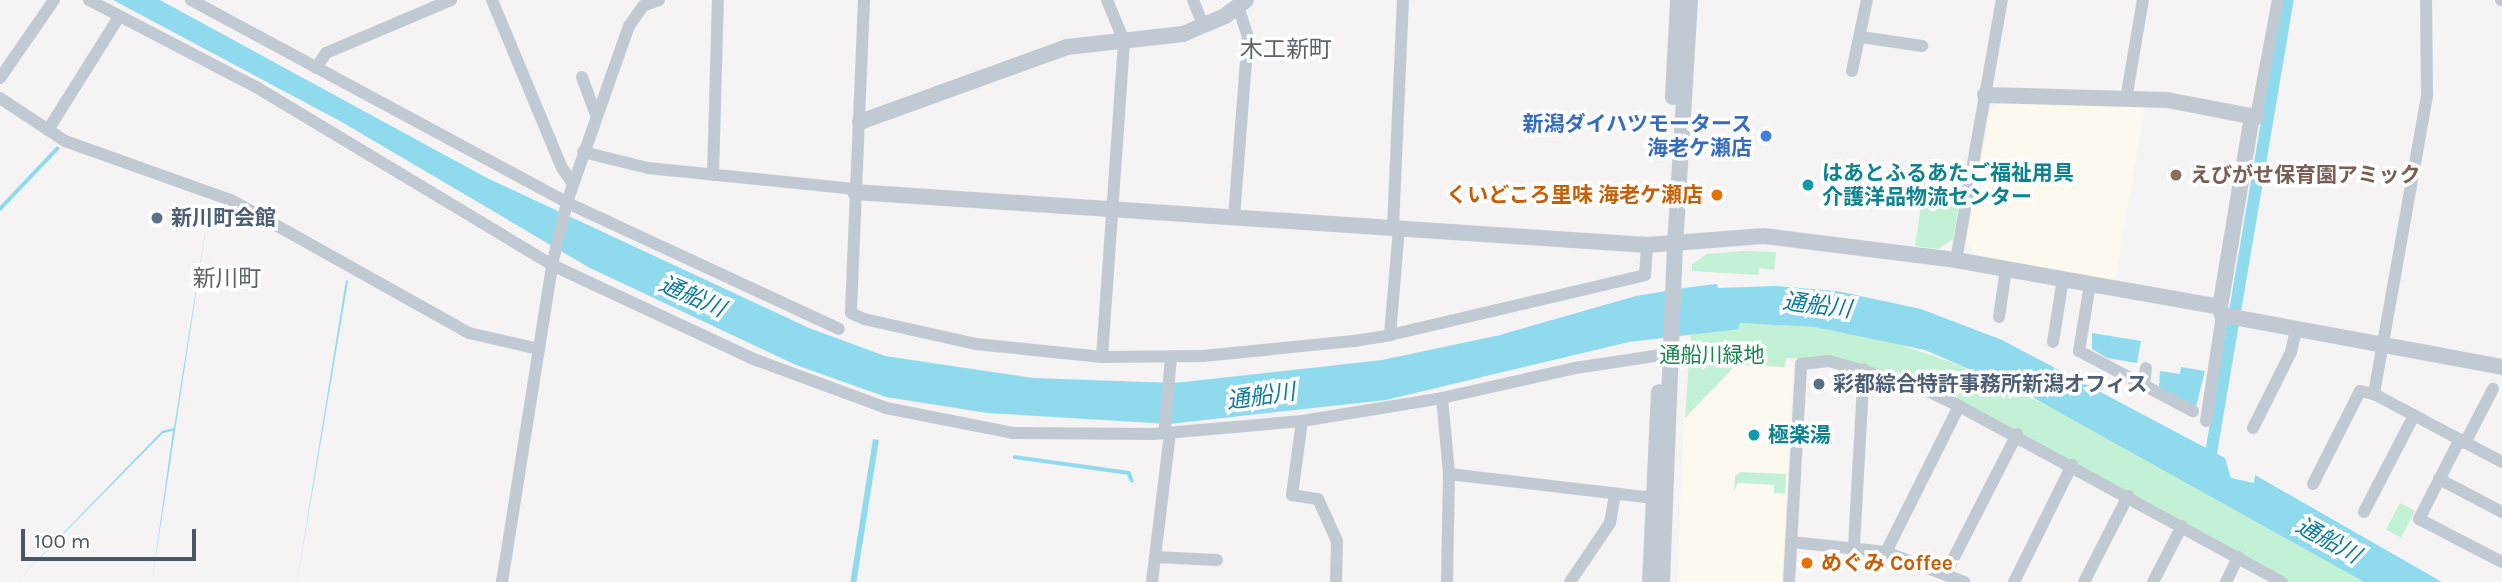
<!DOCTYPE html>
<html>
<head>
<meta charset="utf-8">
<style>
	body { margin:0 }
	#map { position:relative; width:2502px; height:582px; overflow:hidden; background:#f5f3f3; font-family:Karla,"Noto Sans JP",sans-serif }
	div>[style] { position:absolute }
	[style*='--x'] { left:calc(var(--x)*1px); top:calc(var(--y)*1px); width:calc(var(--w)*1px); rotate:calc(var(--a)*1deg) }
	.commercial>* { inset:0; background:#fdf9ef }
	.green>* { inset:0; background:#c3f1d5; transform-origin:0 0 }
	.water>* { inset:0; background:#90daee; transform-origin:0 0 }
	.stream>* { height:3.5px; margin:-1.75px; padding:0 1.75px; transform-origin:1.75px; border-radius:1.75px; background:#90daee }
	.canal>* { height:12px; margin:-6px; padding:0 6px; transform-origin:6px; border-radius:6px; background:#90daee }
	.minor>* { height:12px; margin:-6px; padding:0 6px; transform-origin:6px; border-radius:6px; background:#c1cad2 }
	.tertiary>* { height:16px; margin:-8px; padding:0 8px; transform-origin:8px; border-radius:8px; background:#c1cad2 }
	.dots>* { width:19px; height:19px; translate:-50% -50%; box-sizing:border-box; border:4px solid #fff; border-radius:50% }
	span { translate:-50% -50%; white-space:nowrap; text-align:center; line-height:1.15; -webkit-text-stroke:7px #fff; paint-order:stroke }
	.shop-label { font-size:21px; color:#366cbe; font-weight:700 }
	.right { translate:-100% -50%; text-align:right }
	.culture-label { font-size:21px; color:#0d838f; font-weight:700 }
	.left { translate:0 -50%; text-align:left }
	.education-label { font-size:21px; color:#785e54; font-weight:700 }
	.food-label { font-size:21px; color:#c56008; font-weight:700 }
	.service-label { font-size:21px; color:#4e5e75; font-weight:700 }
	.park-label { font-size:21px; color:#17864f }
	.neighbourhood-label { font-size:23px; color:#5f6368 }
	.water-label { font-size:23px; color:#0c7c9b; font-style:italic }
	.scale { position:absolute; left:21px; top:529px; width:175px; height:32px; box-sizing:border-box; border:4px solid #4a5661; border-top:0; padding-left:9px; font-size:21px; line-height:24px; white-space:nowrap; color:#4a5661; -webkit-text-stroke:5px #fff; paint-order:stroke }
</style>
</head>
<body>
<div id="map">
	<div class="commercial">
		<div style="clip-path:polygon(2006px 100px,2145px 107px,2115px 281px,1977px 256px,1966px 242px,1991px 111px)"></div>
		<div style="clip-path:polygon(1736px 365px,1793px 367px,1782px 582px,1677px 582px,1684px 418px)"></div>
	</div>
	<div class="green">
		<div style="clip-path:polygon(1922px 199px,1959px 204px,1953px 239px,1938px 249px,1915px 246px)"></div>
		<div style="clip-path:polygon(1741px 251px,1776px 252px,1774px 270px,1759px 268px,1758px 275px,1692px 271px,1692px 264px,1707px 254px)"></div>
		<div style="clip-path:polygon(1740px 323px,1815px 327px,1874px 336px,1975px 370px,2066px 415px,2364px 582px,2282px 582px,1960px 406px,1829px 361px,1786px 358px,1785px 367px,1736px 365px,1685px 418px,1691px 334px,1739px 328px)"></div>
		<div style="clip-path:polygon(1741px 472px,1786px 474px,1785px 494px,1774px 493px,1774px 485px,1738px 483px,1734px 491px,1735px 476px)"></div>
		<div style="left:2400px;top:503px;width:17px;height:30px;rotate:28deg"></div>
	</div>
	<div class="water">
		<div style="clip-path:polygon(113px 0,160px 0,487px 178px,809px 328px,885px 356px,1033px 378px,1174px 383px,1382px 360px,1500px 335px,1636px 296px,1691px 287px,1717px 284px,1718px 288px,1776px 286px,1837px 291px,1921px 309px,2002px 340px,2225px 458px,2231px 478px,2254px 483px,2255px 475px,2442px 582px,2364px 582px,2023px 392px,1925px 350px,1815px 327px,1740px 323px,1739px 329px,1629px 342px,1386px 400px,1169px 424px,987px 413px,886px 397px,796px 365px,588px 267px,340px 121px)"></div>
		<div style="clip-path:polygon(209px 208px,152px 582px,173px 431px,163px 433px,16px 582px,162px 431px,174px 428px)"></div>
		<div style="clip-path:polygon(346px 280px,348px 281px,297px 582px)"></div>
		<div style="clip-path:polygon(2092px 333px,2141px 341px,2137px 363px,2107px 358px,2092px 349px)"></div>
		<div style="clip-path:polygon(2181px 367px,2205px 371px,2196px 407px,2159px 387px,2160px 371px,2180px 374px)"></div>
		<div style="left:873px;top:439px;width:6px;height:145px;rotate:9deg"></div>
	</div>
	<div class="stream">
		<div style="--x:0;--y:209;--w:83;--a:-46.5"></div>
		<div style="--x:1015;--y:457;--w:115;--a:8"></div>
		<div style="--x:1129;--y:473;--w:8;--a:67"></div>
	</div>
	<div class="canal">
		<div style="--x:2209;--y:465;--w:472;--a:-80.4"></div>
	</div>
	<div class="minor">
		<div style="--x:89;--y:0;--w:188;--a:27.5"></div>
		<div style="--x:256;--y:87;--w:345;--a:31"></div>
		<div style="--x:552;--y:265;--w:220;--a:25"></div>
		<div style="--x:751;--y:358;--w:144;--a:20.3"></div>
		<div style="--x:886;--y:408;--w:129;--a:11.1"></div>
		<div style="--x:1013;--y:433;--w:141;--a:0.4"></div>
		<div style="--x:1154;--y:434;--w:149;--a:-5"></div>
		<div style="--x:1302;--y:421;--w:142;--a:-9.3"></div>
		<div style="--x:1442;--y:398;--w:76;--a:84.7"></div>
		<div style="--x:1449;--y:474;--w:108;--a:91.1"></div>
		<div style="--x:191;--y:0;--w:433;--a:28.3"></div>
		<div style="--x:572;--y:205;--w:294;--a:24.9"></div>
		<div style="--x:492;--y:0;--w:182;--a:67.4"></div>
		<div style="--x:562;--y:168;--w:19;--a:55"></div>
		<div style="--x:864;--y:0;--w:313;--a:92.4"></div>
		<div style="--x:851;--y:313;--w:14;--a:25"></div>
		<div style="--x:864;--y:319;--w:115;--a:12.6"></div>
		<div style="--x:976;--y:344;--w:127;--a:5.9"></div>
		<div style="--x:1102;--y:357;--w:101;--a:-0.6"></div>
		<div style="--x:1203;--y:356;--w:152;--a:-5.7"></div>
		<div style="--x:1354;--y:341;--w:36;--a:-9"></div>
		<div style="--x:1390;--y:335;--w:108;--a:-85.2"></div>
		<div style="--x:1193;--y:0;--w:29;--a:68"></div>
		<div style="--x:2426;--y:0;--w:96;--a:89.4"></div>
		<div style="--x:2427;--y:96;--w:303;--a:100.1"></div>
		<div style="--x:2374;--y:394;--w:145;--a:28"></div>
		<div style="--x:2501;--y:0;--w:1;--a:0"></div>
		<div style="--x:1861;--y:37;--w:62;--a:8.4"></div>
		<div style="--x:316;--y:68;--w:18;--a:-56"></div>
		<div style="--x:326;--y:53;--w:136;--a:-23"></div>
		<div style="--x:1852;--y:71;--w:73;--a:-78.1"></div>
		<div style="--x:582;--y:77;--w:40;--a:69.8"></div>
		<div style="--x:0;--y:78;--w:95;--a:-55.3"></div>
		<div style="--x:0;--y:98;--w:78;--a:33.5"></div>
		<div style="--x:65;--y:141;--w:176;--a:19.6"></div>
		<div style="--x:231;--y:200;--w:273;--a:29.2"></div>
		<div style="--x:469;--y:333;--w:72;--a:12.9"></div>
		<div style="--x:2126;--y:99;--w:100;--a:-80.3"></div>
		<div style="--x:2256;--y:117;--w:119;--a:-79.4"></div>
		<div style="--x:48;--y:130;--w:133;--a:-57.9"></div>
		<div style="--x:583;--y:152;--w:67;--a:13.8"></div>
		<div style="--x:648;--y:168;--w:209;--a:5.8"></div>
		<div style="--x:713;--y:175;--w:175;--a:-88.4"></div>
		<div style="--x:1234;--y:217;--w:181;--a:-85.6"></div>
		<div style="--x:1248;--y:37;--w:33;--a:-108"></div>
		<div style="--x:1393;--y:228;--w:228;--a:-87.5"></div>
		<div style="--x:1956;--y:260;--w:264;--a:-80"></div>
		<div style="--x:2090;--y:284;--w:68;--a:99.3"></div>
		<div style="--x:2079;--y:351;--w:129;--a:27.8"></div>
		<div style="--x:1999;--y:317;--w:49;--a:-81.7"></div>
		<div style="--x:1390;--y:335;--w:262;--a:-13.2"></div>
		<div style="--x:1645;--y:275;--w:30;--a:-86"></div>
		<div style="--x:2053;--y:342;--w:64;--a:-81"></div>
		<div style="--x:1102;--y:357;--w:317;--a:-86"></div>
		<div style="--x:1124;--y:41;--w:44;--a:-112.5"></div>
		<div style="--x:2144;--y:386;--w:18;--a:-84"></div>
		<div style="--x:1442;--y:398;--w:136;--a:-12.7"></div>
		<div style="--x:1575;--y:368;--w:87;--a:-8.6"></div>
		<div style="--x:1302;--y:421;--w:75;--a:97.7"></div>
		<div style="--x:1292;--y:495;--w:26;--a:9"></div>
		<div style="--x:1318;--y:499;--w:46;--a:65.7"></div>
		<div style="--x:1337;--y:541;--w:41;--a:91.4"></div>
		<div style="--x:2206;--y:421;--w:107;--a:-81.4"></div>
		<div style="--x:2253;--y:428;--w:85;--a:-63.4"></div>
		<div style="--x:2291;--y:352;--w:22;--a:-77"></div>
		<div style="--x:2460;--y:439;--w:90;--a:117.1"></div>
		<div style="--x:2419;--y:519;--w:93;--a:27.4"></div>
		<div style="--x:2465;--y:443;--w:61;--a:-62.6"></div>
		<div style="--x:1449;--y:474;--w:206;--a:6.7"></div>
		<div style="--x:2439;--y:479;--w:71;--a:27.6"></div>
		<div style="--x:2313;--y:484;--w:104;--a:-63.2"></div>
		<div style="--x:2360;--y:391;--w:14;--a:12"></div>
		<div style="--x:2364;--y:512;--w:109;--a:-62.7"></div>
		<div style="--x:1791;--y:542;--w:96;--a:6"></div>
		<div style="--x:1886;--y:552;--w:84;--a:21"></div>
		<div style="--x:1854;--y:546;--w:177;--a:-86.8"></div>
		<div style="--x:1886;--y:552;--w:163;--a:-63.4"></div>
		<div style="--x:1155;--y:557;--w:62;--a:2.8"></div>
		<div style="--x:1946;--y:573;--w:156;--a:-62.9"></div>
		<div style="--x:502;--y:582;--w:321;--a:-81"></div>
		<div style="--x:552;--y:265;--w:65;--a:-76.6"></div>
		<div style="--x:567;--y:202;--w:187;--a:-70.6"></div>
		<div style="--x:629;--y:26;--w:24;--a:-55"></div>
		<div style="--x:643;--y:6;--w:17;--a:-21"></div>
		<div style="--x:1152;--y:582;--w:149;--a:-83.1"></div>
		<div style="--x:1170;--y:434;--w:9;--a:-126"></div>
		<div style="--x:1165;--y:427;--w:70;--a:-85.1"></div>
		<div style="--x:1570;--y:582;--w:71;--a:-55.9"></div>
		<div style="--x:1610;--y:523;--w:29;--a:-80"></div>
		<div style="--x:1789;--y:582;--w:218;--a:-86.8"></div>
		<div style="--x:1801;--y:364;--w:28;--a:-6"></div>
		<div style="--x:1829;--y:361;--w:91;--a:15.9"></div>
		<div style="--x:1917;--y:386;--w:47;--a:25.5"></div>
		<div style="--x:1959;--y:406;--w:368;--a:28.6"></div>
		<div style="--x:2014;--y:582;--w:131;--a:-63.6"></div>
		<div style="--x:2084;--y:582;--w:97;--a:-62.9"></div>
		<div style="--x:2153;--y:582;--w:63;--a:-62.6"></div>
		<div style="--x:2226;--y:582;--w:28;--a:-64"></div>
	</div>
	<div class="tertiary">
		<div style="--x:1985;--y:95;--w:182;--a:1.6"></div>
		<div style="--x:2167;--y:100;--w:91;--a:10.8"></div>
		<div style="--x:1673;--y:97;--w:97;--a:-87"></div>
		<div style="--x:2252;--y:116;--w:194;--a:99.5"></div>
		<div style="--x:2220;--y:307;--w:8;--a:76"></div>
		<div style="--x:2222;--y:315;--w:285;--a:10.5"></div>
		<div style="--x:860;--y:122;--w:220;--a:-19.9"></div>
		<div style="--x:1067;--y:47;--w:117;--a:-6.4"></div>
		<div style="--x:1183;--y:34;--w:46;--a:-23.2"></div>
		<div style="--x:1225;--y:16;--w:26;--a:-37"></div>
		<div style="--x:855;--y:192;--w:794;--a:3.83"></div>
		<div style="--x:1647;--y:245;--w:117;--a:-4.4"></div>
		<div style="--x:1764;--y:236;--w:193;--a:7.1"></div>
		<div style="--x:1956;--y:260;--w:268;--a:10.1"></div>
		<div style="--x:1650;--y:582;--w:190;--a:-87.3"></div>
		<div style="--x:1662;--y:582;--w:336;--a:-87.8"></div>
		<div style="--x:1675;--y:246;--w:246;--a:-86.5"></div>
	</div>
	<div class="dots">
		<div style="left:1766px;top:136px;background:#3f7fe0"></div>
		<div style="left:2176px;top:175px;background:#8d6e63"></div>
		<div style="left:1808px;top:185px;background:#0f9aa8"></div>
		<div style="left:1717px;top:195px;background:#e8710a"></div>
		<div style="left:157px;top:218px;background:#5c6f8a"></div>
		<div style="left:1819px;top:384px;background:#5c6f8a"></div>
		<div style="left:1754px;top:435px;background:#0f9aa8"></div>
		<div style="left:1807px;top:563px;background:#e8710a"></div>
	</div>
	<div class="shop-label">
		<span class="right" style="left:1752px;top:136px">新潟ダイハツモータース<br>海老ケ瀬店</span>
	</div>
	<div class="culture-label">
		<span class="left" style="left:1822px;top:185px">はあとふるあたご福祉用具<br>介護洋品物流センター</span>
		<span class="left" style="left:1768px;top:435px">極楽湯</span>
	</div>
	<div class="education-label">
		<span class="left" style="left:2190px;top:175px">えびがせ保育園アミック</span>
	</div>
	<div class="food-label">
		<span class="right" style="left:1703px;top:195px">くいどころ里味 海老ケ瀬店</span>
		<span class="left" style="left:1821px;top:563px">めぐみ Coffee</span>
	</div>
	<div class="service-label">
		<span class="left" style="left:171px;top:218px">新川町会館</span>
		<span class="left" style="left:1833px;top:384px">彩都綜合特許事務所新潟オフィス</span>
	</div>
	<div class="park-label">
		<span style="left:1712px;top:355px">通船川緑地</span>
	</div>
	<div class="neighbourhood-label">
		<span style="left:1286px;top:50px">木工新町</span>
		<span style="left:227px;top:279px">新川町</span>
	</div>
	<div class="water-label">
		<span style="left:692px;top:297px;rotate:24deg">通船川</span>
		<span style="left:1817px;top:306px;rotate:7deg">通船川</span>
		<span style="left:1261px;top:397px;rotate:-8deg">通船川</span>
		<span style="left:2328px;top:541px;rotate:29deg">通船川</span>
	</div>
	<div class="scale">100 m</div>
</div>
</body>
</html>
